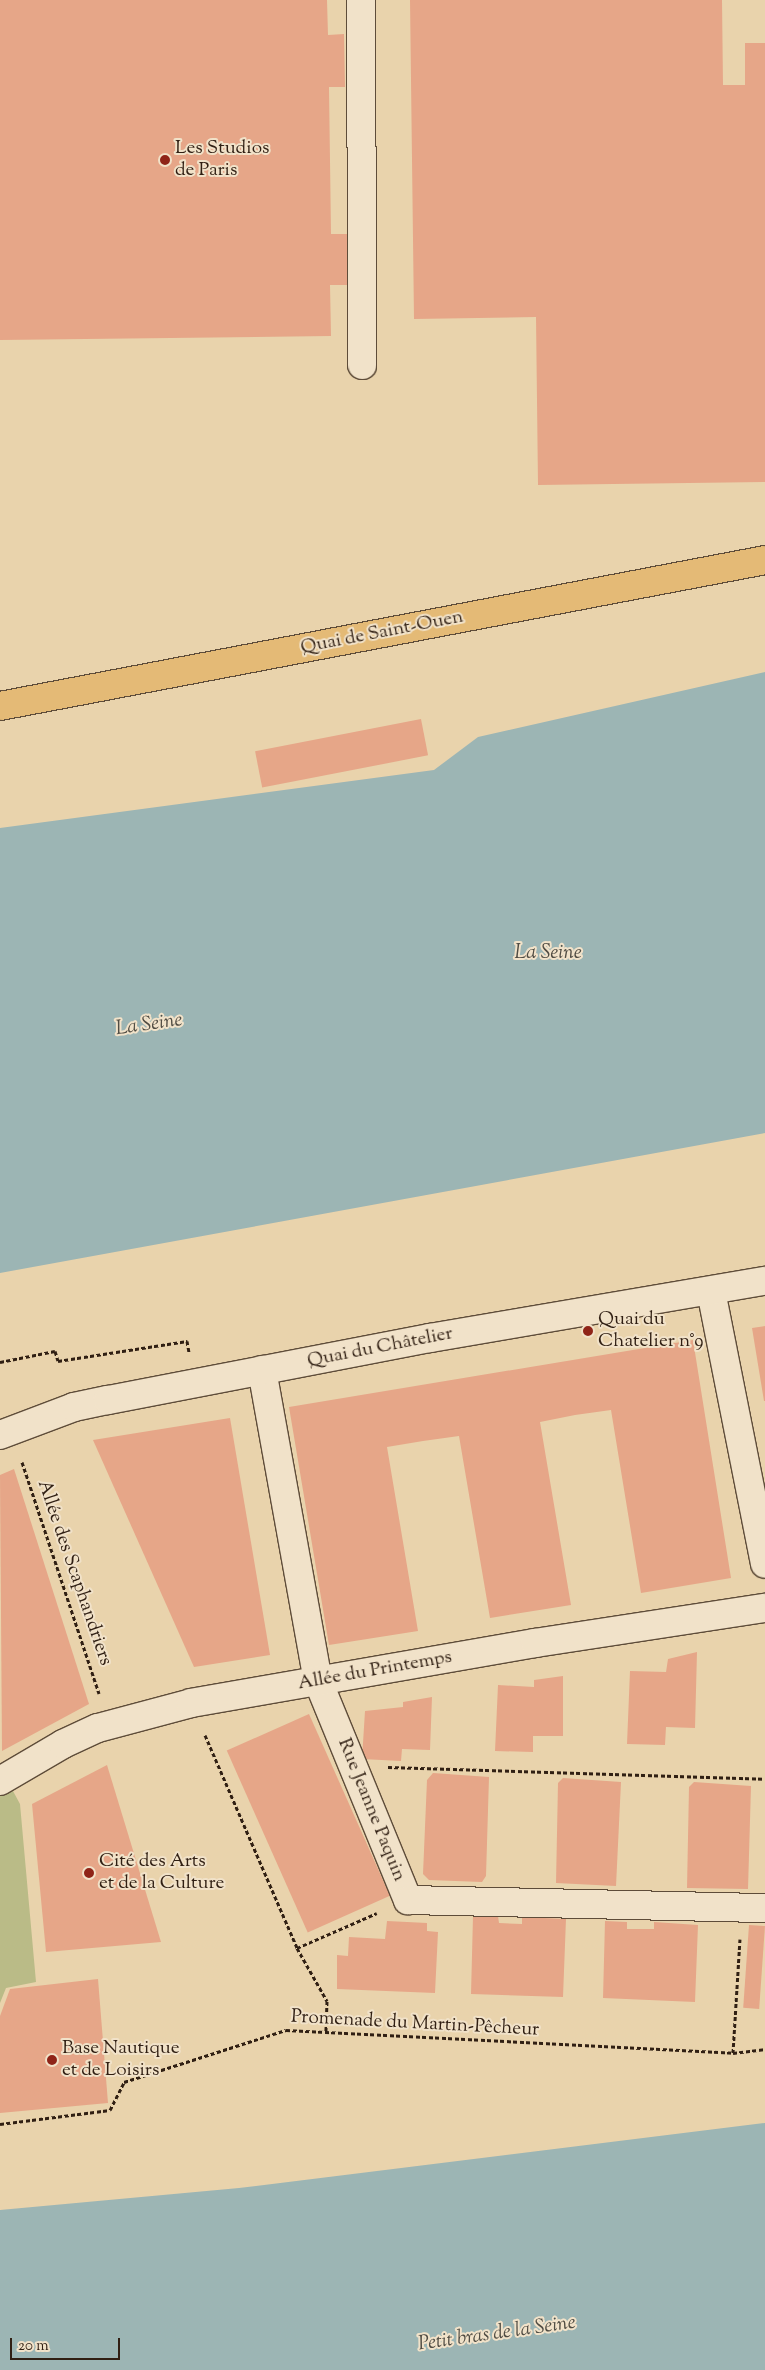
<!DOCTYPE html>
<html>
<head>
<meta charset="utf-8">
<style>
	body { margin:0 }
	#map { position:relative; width:765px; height:2370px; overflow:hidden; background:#e9d3ac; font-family:"Sorts Mill Goudy",serif }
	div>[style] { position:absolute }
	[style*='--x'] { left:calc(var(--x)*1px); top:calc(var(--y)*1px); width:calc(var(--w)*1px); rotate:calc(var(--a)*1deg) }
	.green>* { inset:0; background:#babb87 }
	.water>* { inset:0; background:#9cb5b4 }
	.building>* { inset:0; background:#e6a688; transform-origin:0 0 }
	.path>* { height:3px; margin-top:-1.5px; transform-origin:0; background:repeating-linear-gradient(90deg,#301f13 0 4px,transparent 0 6.5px) }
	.roads { filter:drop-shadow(1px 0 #5e4c39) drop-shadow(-1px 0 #5e4c39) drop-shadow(0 1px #5e4c39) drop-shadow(0 -1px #5e4c39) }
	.minor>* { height:28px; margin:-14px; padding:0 14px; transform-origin:14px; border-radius:14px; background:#f1e2c9 }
	.major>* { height:28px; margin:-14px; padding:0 14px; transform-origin:14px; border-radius:14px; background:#e4ba76 }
	.dots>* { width:14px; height:14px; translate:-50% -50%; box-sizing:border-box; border:2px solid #f1e2c9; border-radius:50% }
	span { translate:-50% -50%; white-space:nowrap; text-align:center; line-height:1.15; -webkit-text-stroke:4px #f1e2c9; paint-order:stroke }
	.poi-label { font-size:19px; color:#301f13 }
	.left { translate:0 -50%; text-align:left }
	.street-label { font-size:19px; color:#301f13 }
	.water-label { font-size:20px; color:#504c43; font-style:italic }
	.scale { position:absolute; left:10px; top:2338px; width:110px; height:22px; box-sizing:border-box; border:2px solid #301f13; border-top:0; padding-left:6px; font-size:15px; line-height:18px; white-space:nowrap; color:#301f13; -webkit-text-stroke:4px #f1e2c9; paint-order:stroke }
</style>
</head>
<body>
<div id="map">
	<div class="green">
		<div style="clip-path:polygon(0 1767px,20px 1804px,36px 1982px,6px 1988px,0 2003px)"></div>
	</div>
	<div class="water">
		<div style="clip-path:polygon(765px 672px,765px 1133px,0 1273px,0 828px,434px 770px,478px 737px)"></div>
		<div style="clip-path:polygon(765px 2123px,765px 2370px,0 2370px,0 2210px,239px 2188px)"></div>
	</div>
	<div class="building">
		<div style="clip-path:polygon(0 0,327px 0,328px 35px,344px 34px,345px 87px,329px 87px,331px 234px,348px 234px,349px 285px,330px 285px,331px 336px,0 340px)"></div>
		<div style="clip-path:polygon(410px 0,722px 0,723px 85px,745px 85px,745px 43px,765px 43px,765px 482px,538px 485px,536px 317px,414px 319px)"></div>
		<div style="left:421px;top:719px;width:37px;height:169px;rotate:79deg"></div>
		<div style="clip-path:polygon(765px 1326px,765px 1401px,764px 1401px,752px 1328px)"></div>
		<div style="clip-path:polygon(693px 1340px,731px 1578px,641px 1593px,611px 1410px,575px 1415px,540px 1422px,571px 1605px,490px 1618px,459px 1436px,423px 1441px,387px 1447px,418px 1631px,329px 1645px,289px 1407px)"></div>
		<div style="clip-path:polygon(230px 1418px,270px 1655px,194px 1667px,93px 1440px)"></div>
		<div style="clip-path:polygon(14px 1469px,89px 1704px,2px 1751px,0 1475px)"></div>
		<div style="clip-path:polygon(697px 1652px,695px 1728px,666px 1727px,665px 1745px,627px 1744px,630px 1671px,666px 1672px,668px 1659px)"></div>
		<div style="clip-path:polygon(563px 1676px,563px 1736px,533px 1736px,533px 1752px,495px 1751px,498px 1685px,534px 1687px,534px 1680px)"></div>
		<div style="clip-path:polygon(432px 1697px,430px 1750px,402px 1749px,401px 1761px,362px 1759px,365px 1711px,403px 1707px,403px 1702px)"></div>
		<div style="left:309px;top:1714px;width:199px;height:90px;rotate:66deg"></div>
		<div style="clip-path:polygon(107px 1765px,161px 1942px,46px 1952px,32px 1804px)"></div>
		<div style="clip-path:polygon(433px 1773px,489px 1777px,486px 1876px,482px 1882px,429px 1880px,423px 1874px,427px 1780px)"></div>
		<div style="clip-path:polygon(563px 1778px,621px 1782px,616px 1886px,556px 1883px,558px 1783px)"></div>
		<div style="clip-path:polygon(694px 1782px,751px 1786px,748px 1889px,687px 1888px,689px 1787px)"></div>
		<div style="clip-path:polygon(473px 1916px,498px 1916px,499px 1923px,522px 1924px,522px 1917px,566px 1919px,563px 1997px,471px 1994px)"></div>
		<div style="clip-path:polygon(387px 1921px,427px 1923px,427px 1931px,438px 1932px,435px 1993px,337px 1989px,337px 1955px,348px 1956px,349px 1937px,385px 1939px)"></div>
		<div style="clip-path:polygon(605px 1921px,627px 1922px,627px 1929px,654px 1929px,654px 1922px,698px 1925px,695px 2002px,603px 1998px)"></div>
		<div style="left:749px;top:1925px;width:16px;height:83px;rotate:4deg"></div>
		<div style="clip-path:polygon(98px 1979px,108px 2103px,0 2113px,0 2016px,10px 1989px)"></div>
	</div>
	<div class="path">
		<div style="--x:0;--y:1362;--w:56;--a:-11.3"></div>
		<div style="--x:55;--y:1351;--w:10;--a:73"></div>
		<div style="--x:58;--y:1361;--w:131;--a:-8.8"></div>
		<div style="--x:187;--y:1341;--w:11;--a:80"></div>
		<div style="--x:22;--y:1462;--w:244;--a:71.6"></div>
		<div style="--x:205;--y:1735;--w:232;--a:66.6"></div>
		<div style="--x:297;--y:1948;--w:61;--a:60.5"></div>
		<div style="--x:327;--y:2001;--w:31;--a:92"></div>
		<div style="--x:388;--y:1767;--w:377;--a:1.8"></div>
		<div style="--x:297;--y:1948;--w:87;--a:-23.6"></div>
		<div style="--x:733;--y:2053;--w:114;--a:-86.5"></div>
		<div style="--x:0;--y:2124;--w:111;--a:-7.3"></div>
		<div style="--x:110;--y:2110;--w:31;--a:-63"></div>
		<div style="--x:124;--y:2082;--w:170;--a:-17.8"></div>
		<div style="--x:286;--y:2030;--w:448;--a:2.9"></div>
		<div style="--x:733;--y:2053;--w:32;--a:-7"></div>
	</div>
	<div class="roads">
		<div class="minor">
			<div style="--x:361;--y:0;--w:365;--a:89.8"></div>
			<div style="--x:711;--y:1291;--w:278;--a:78.8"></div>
			<div style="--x:262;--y:1370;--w:316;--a:79.8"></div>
			<div style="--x:318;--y:1681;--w:237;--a:67.7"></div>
			<div style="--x:408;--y:1900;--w:357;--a:1.3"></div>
			<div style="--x:0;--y:1435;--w:79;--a:-20.7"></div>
			<div style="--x:74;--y:1407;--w:35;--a:-12"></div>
			<div style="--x:108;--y:1400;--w:328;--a:-10.9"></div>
			<div style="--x:430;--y:1338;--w:340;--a:-9.7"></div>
			<div style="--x:0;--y:1781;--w:73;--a:-30.4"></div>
			<div style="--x:63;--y:1744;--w:38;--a:-25"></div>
			<div style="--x:98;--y:1728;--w:96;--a:-15"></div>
			<div style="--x:191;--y:1703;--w:349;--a:-9.9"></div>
			<div style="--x:535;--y:1643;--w:233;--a:-8.7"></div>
		</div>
		<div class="major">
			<div style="--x:0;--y:706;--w:779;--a:-10.8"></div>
		</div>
	</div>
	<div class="dots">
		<div style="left:165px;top:160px;background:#8f2418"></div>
		<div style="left:588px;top:1331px;background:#8f2418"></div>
		<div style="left:89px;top:1873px;background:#8f2418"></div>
		<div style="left:52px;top:2060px;background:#8f2418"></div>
	</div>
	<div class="poi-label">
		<span class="left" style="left:175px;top:160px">Les Studios<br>de Paris</span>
		<span class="left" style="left:598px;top:1331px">Quai du<br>Chatelier n°9</span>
		<span class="left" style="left:99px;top:1873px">Cité des Arts<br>et de la Culture</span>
		<span class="left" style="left:62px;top:2060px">Base Nautique<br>et de Loisirs</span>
	</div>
	<div class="street-label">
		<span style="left:382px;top:633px;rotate:-11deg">Quai de Saint-Ouen</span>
		<span style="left:380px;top:1348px;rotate:-11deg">Quai du Châtelier</span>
		<span style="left:74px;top:1573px;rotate:71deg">Allée des Scaphandriers</span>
		<span style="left:375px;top:1671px;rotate:-10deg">Allée du Printemps</span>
		<span style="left:371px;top:1810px;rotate:68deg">Rue Jeanne Paquin</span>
		<span style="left:415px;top:2024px;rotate:3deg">Promenade du Martin-Pêcheur</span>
	</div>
	<div class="water-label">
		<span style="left:548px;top:953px">La Seine</span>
		<span style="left:149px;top:1025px;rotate:-8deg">La Seine</span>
		<span style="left:497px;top:2334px;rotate:-8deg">Petit bras de la Seine</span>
	</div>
	<div class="scale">20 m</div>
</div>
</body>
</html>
